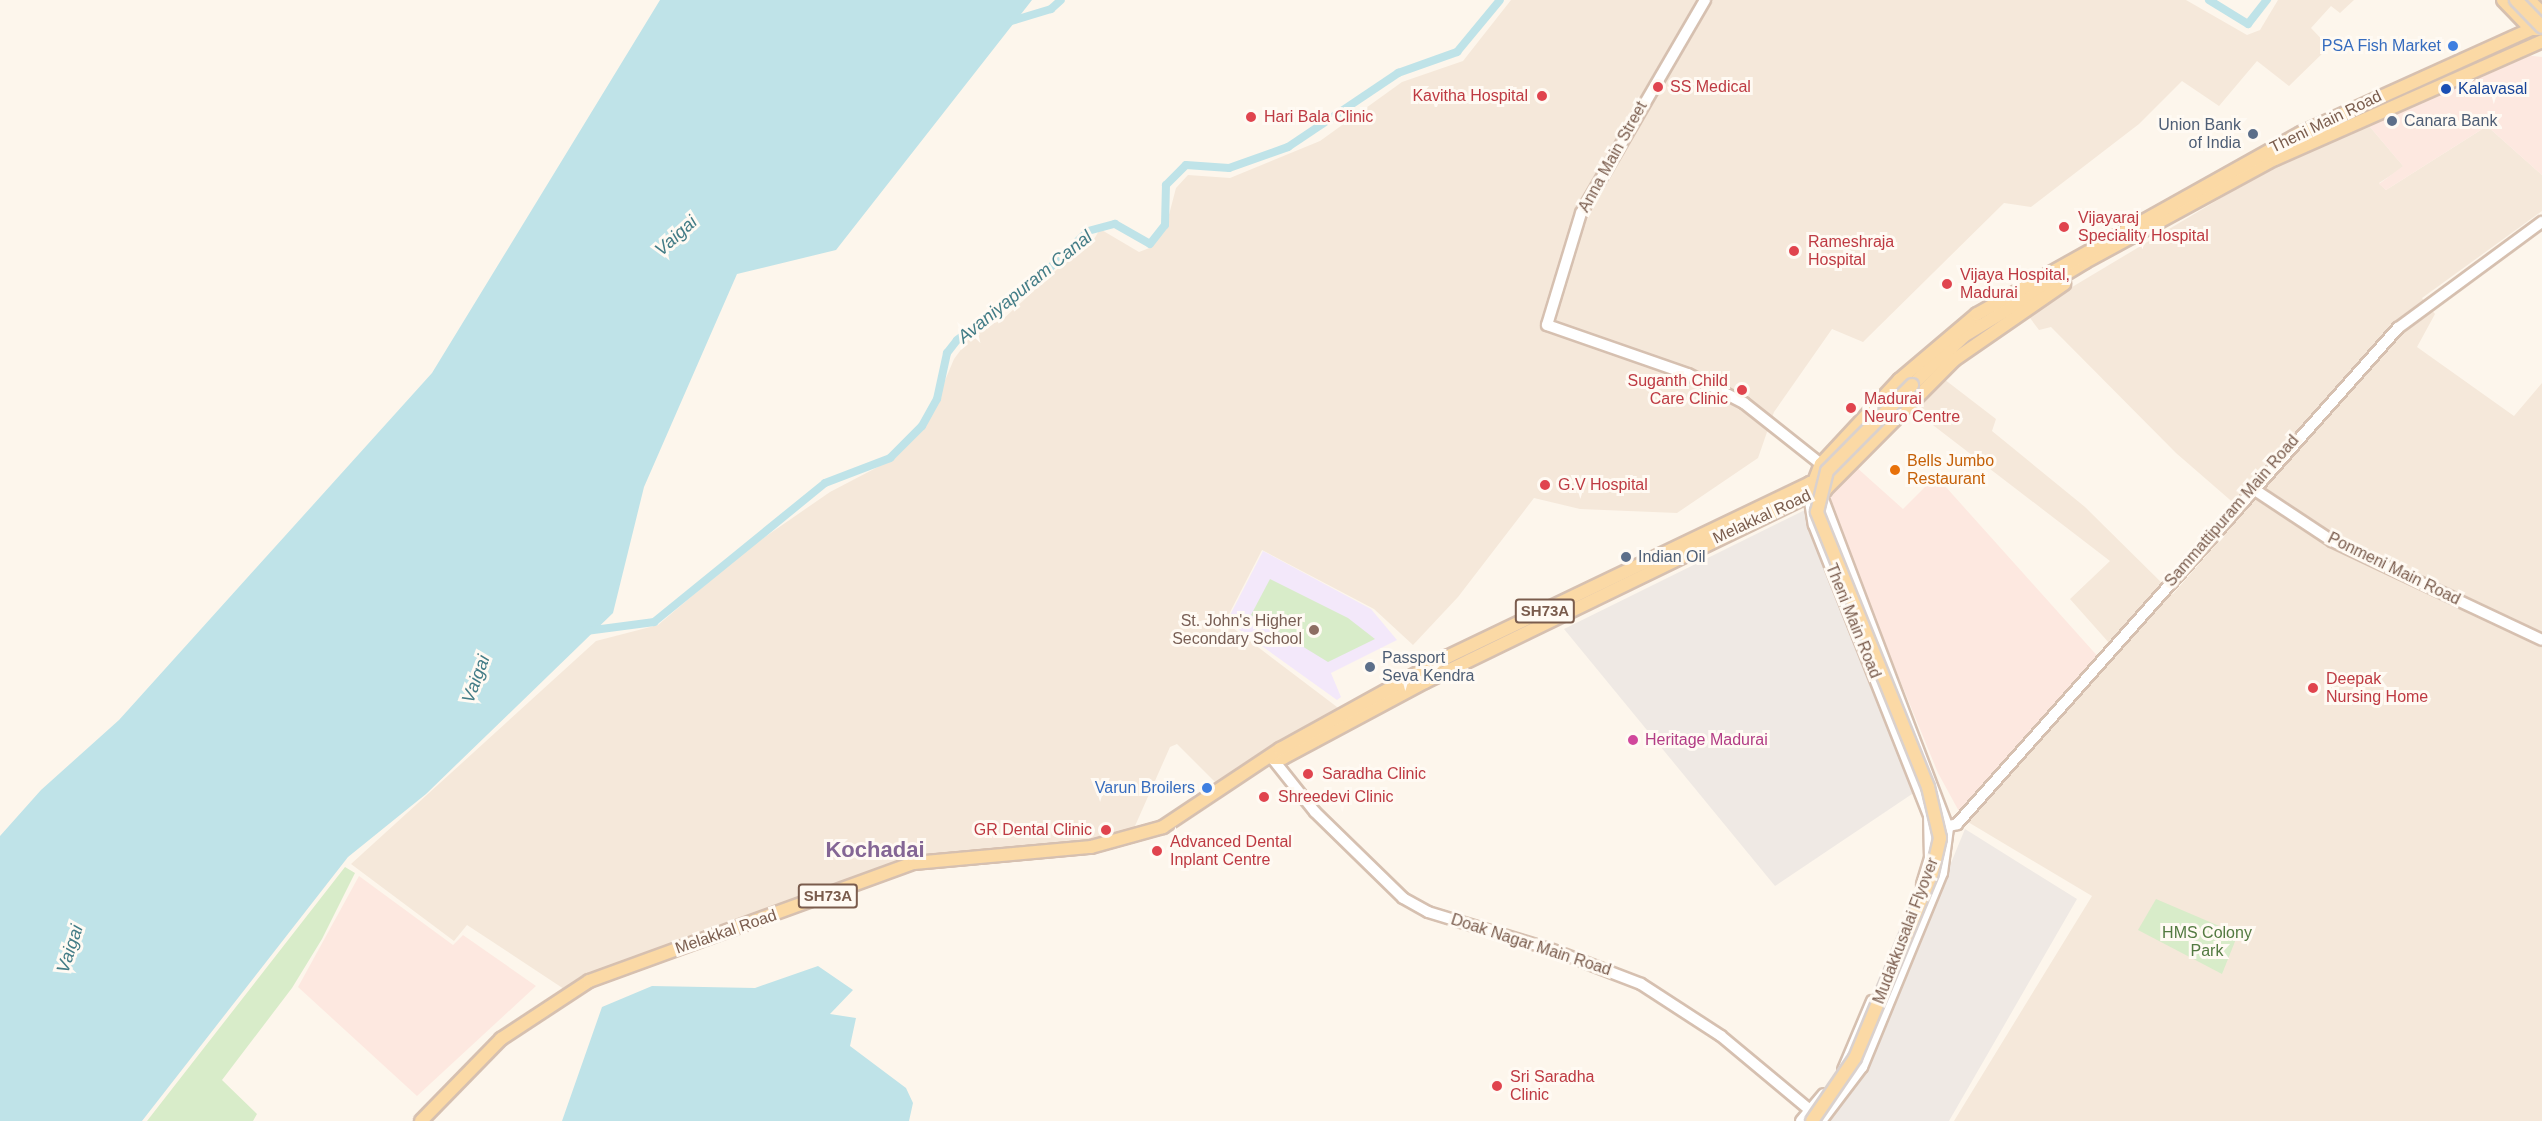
<!DOCTYPE html>
<html>
<head>
<meta charset="utf-8">
<style>
	body { margin:0 }
	#map { position:relative; width:2542px; height:1121px; overflow:hidden; background:#fdf6ec; font-family:Arial,sans-serif }
	div>[style] { position:absolute }
	[style*='--x'] { left:calc(var(--x)*1px); top:calc(var(--y)*1px); width:calc(var(--w)*1px); rotate:calc(var(--a)*1deg) }
	.residential>* { inset:0; background:#f5e8da }
	.commercial>* { inset:0; background:#fde8e0 }
	.industrial>* { inset:0; background:#efe9e4 }
	.education>* { inset:0; background:#f3e8fa }
	.green>* { inset:0; background:#d8ecc9 }
	.water>* { inset:0; background:#bfe3e8 }
	.canal>* { height:8px; margin:-4px; padding:0 4px; transform-origin:4px; border-radius:4px; background:#bfe3e8 }
	.roads { filter:drop-shadow(2px 0 #d6c0b0) drop-shadow(-2px 0 #d6c0b0) drop-shadow(0 2px #d6c0b0) drop-shadow(0 -2px #d6c0b0) }
	.secondary>* { height:10px; margin:-5px; padding:0 5px; transform-origin:5px; border-radius:5px; background:#fff }
	.primary>* { height:12px; margin:-6px; padding:0 6px; transform-origin:6px; border-radius:6px; background:#fbd9a5 }
	.bridges { filter:drop-shadow(2px 0 #dad1cd) drop-shadow(-2px 0 #dad1cd) drop-shadow(0 2px #dad1cd) drop-shadow(0 -2px #dad1cd) }
	.primary-bridge>* { height:12px; margin:-6px; padding:0 6px; transform-origin:6px; border-radius:6px; background:#fbd9a5 }
	.dots>* { width:16px; height:16px; translate:-50% -50%; box-sizing:border-box; border:3px solid #fffaf3; border-radius:50% }
	span { translate:-50% -50%; white-space:nowrap; text-align:center; line-height:1.15; -webkit-text-stroke:6px #fffaf3; paint-order:stroke }
	.shield-label span { padding:2px 4px; background:#fffaf3; border:2px solid; border-radius:4px; -webkit-text-stroke-width:0 }
	.shield-label { font-size:15px; color:#7a5c4d; font-weight:700 }
	.shop-label { font-size:16px; color:#366cbe }
	.right { translate:-100% -50%; text-align:right }
	.health-label { font-size:16px; color:#be3a42 }
	.left { translate:0 -50%; text-align:left }
	.transit-label { font-size:16px; color:#164399 }
	.service-label { font-size:16px; color:#4e5e75 }
	.street-label { font-size:16px; color:#7a5c4d }
	.food-label { font-size:16px; color:#c56008 }
	.education-label { font-size:16px; color:#785e54 }
	.hotel-label { font-size:16px; color:#b23c85 }
	.park-label { font-size:16px; color:#537a41 }
	.water-label { font-size:18px; color:#437c86; font-style:italic }
	.district-label { font-size:22px; color:#846695; font-weight:700 }
</style>
</head>
<body>
<div id="map">
	<div class="residential">
		<div style="clip-path:polygon(1511px 0,2186px 0,2247px 35px,2260px 30px,2278px 0,2354px 0,2340px 13px,2331px 6px,2311px 28px,2329px 47px,2289px 86px,2257px 61px,2219px 106px,2182px 81px,2139px 124px,2031px 207px,2004px 203px,1863px 342px,1832px 329px,1774px 412px,1758px 458px,1677px 513px,1580px 509px,1534px 498px,1458px 597px,1413px 645px,1374px 609px,1262px 550px,1225px 622px,1341px 710px,1216px 783px,1177px 744px,1170px 747px,1135px 826px,1120px 840px,928px 855px,629px 959px,564px 989px,467px 925px,454px 941px,351px 864px,596px 641px,658px 625px,746px 550px,830px 492px,895px 458px,925px 428px,954px 359px,977px 328px,1001px 321px,1063px 264px,1059px 260px,1078px 241px,1090px 246px,1100px 229px,1139px 252px,1152px 247px,1165px 230px,1176px 188px,1188px 175px,1230px 178px,1320px 141px,1402px 82px,1463px 61px)"></div>
		<div style="clip-path:polygon(2365px 121px,2404px 167px,2379px 183px,2386px 190px,2487px 126px,2542px 175px,2542px 211px,2422px 298px,2435px 314px,2417px 347px,2514px 416px,2542px 383px,2542px 1121px,1954px 1121px,2092px 896px,1968px 822px,2118px 653px,2070px 599px,2110px 561px,1912px 409px,1940px 376px,1996px 419px,1992px 431px,2085px 507px,2173px 594px,2244px 512px,2176px 453px,2051px 327px,2039px 330px,2027px 314px,2246px 183px)"></div>
	</div>
	<div class="commercial">
		<div style="clip-path:polygon(2524px 55px,2542px 57px,2542px 175px,2487px 126px,2386px 190px,2379px 184px,2403px 166px,2365px 121px)"></div>
		<div style="clip-path:polygon(1855px 466px,1903px 509px,1936px 476px,2101px 660px,1961px 815px,1938px 773px,1829px 507px,1831px 492px)"></div>
		<div style="clip-path:polygon(359px 876px,453px 945px,463px 935px,536px 986px,417px 1096px,298px 987px)"></div>
	</div>
	<div class="industrial">
		<div style="clip-path:polygon(1805px 510px,1918px 790px,1775px 886px,1564px 629px)"></div>
		<div style="clip-path:polygon(1965px 829px,2077px 899px,1949px 1121px,1825px 1121px,1866px 1069px)"></div>
	</div>
	<div class="education">
		<div style="clip-path:polygon(1263px 551px,1371px 609px,1397px 640px,1331px 673px,1341px 697px,1337px 700px,1227px 621px)"></div>
	</div>
	<div class="green">
		<div style="clip-path:polygon(1270px 579px,1348px 618px,1375px 639px,1328px 662px,1251px 615px)"></div>
		<div style="clip-path:polygon(345px 867px,355px 873px,322px 939px,292px 988px,222px 1080px,257px 1114px,253px 1121px,147px 1121px)"></div>
		<div style="clip-path:polygon(2156px 899px,2238px 934px,2222px 974px,2138px 930px)"></div>
	</div>
	<div class="water">
		<div style="clip-path:polygon(660px 0,1032px 0,836px 250px,737px 274px,644px 487px,613px 613px,426px 794px,348px 857px,142px 1121px,0 1121px,0 836px,41px 790px,119px 720px,432px 373px)"></div>
		<div style="clip-path:polygon(818px 966px,853px 990px,830px 1014px,856px 1018px,850px 1046px,906px 1088px,913px 1103px,909px 1121px,562px 1121px,602px 1007px,652px 986px,755px 988px)"></div>
	</div>
	<div class="canal">
		<div style="--x:2209;--y:0;--w:46;--a:31.6"></div>
		<div style="--x:2248;--y:24;--w:31;--a:-52"></div>
		<div style="--x:1008;--y:22;--w:45;--a:-16.8"></div>
		<div style="--x:1051;--y:9;--w:13;--a:-42"></div>
		<div style="--x:586;--y:631;--w:69;--a:-7.5"></div>
		<div style="--x:654;--y:622;--w:220;--a:-39.1"></div>
		<div style="--x:825;--y:483;--w:70;--a:-21"></div>
		<div style="--x:890;--y:458;--w:45;--a:-45"></div>
		<div style="--x:922;--y:426;--w:31;--a:-61"></div>
		<div style="--x:937;--y:399;--w:47;--a:-77.7"></div>
		<div style="--x:947;--y:353;--w:16;--a:-52"></div>
		<div style="--x:957;--y:340;--w:94;--a:-36.4"></div>
		<div style="--x:1033;--y:284;--w:76;--a:-43.9"></div>
		<div style="--x:1088;--y:231;--w:28;--a:-15"></div>
		<div style="--x:1115;--y:224;--w:40;--a:29.7"></div>
		<div style="--x:1150;--y:244;--w:24;--a:-52"></div>
		<div style="--x:1165;--y:225;--w:40;--a:-88.6"></div>
		<div style="--x:1166;--y:185;--w:28;--a:-45"></div>
		<div style="--x:1186;--y:165;--w:43;--a:4"></div>
		<div style="--x:1229;--y:168;--w:63;--a:-19.6"></div>
		<div style="--x:1288;--y:147;--w:133;--a:-33.9"></div>
		<div style="--x:1398;--y:73;--w:63;--a:-19.6"></div>
		<div style="--x:1457;--y:52;--w:67;--a:-50.4"></div>
	</div>
	<div class="roads">
		<div class="secondary">
			<div style="--x:1705;--y:0;--w:246;--a:120.2"></div>
			<div style="--x:1581;--y:213;--w:117;--a:106.9"></div>
			<div style="--x:1547;--y:325;--w:149;--a:19.2"></div>
			<div style="--x:1688;--y:374;--w:63;--a:27.4"></div>
			<div style="--x:1744;--y:403;--w:98;--a:38.4"></div>
			<div style="--x:2252;--y:488;--w:96;--a:33.5"></div>
			<div style="--x:2332;--y:541;--w:232;--a:25.2"></div>
			<div style="--x:1809;--y:495;--w:30;--a:81"></div>
			<div style="--x:1814;--y:525;--w:312;--a:68.4"></div>
			<div style="--x:1929;--y:815;--w:43;--a:88.7"></div>
			<div style="--x:1930;--y:858;--w:28;--a:107"></div>
			<div style="--x:1272;--y:758;--w:69;--a:51.5"></div>
			<div style="--x:1315;--y:812;--w:123;--a:44.3"></div>
			<div style="--x:1403;--y:898;--w:29;--a:29"></div>
			<div style="--x:1428;--y:912;--w:127;--a:16.9"></div>
			<div style="--x:1550;--y:949;--w:97;--a:21"></div>
			<div style="--x:1641;--y:984;--w:95;--a:33"></div>
			<div style="--x:1721;--y:1036;--w:117;--a:39.8"></div>
			<div style="--x:1932;--y:830;--w:26;--a:-13"></div>
			<div style="--x:1957;--y:824;--w:664;--a:-48.36"></div>
			<div style="--x:2398;--y:328;--w:179;--a:-36.4"></div>
			<div style="--x:1843;--y:1070;--w:75;--a:-67.2"></div>
			<div style="--x:1801;--y:1121;--w:35;--a:-50"></div>
			<div style="--x:1821;--y:1121;--w:68;--a:-52.8"></div>
			<div style="--x:1862;--y:1067;--w:210;--a:-67.6"></div>
			<div style="--x:1942;--y:873;--w:45;--a:-82.4"></div>
			<div style="--x:1948;--y:828;--w:352;--a:-110.8"></div>
		</div>
		<div class="primary">
			<div style="--x:2503;--y:0;--w:40;--a:46"></div>
			<div style="--x:2531;--y:29;--w:7;--a:0"></div>
			<div style="--x:2529;--y:0;--w:18;--a:45"></div>
			<div style="--x:1912;--y:385;--w:71;--a:-43.3"></div>
			<div style="--x:1964;--y:336;--w:142;--a:-31.4"></div>
			<div style="--x:2085;--y:262;--w:216;--a:-28.5"></div>
			<div style="--x:2275;--y:159;--w:292;--a:-23.8"></div>
			<div style="--x:1825;--y:490;--w:183;--a:-45.2"></div>
			<div style="--x:1954;--y:360;--w:134;--a:-34.6"></div>
			<div style="--x:1809;--y:495;--w:33;--a:-69"></div>
			<div style="--x:1821;--y:464;--w:115;--a:-47.1"></div>
			<div style="--x:1899;--y:380;--w:102;--a:-40.2"></div>
			<div style="--x:1977;--y:314;--w:371;--a:-29.2"></div>
			<div style="--x:2301;--y:133;--w:265;--a:-24.3"></div>
			<div style="--x:1272;--y:758;--w:11;--a:0"></div>
			<div style="--x:1283;--y:758;--w:161;--a:-28.2"></div>
			<div style="--x:1425;--y:682;--w:436;--a:-25.9"></div>
			<div style="--x:421;--y:1121;--w:115;--a:-45.7"></div>
			<div style="--x:501;--y:1039;--w:105;--a:-33.4"></div>
			<div style="--x:589;--y:981;--w:346;--a:-20"></div>
			<div style="--x:914;--y:863;--w:178;--a:-5.2"></div>
			<div style="--x:1091;--y:847;--w:75;--a:-15.5"></div>
			<div style="--x:1163;--y:827;--w:141;--a:-33.7"></div>
			<div style="--x:1280;--y:749;--w:191;--a:-28.9"></div>
			<div style="--x:1447;--y:657;--w:403;--a:-25.6"></div>
			<div style="--x:1810;--y:483;--w:17;--a:25"></div>
		</div>
	</div>
	<div class="bridges">
		<div class="primary-bridge">
			<div style="--x:2516;--y:0;--w:37;--a:46"></div>
			<div style="--x:1812;--y:1121;--w:76;--a:-55.7"></div>
			<div style="--x:1855;--y:1058;--w:200;--a:-67.4"></div>
			<div style="--x:1932;--y:873;--w:36;--a:-77"></div>
			<div style="--x:1940;--y:838;--w:52;--a:-103.2"></div>
			<div style="--x:1928;--y:787;--w:297;--a:-112"></div>
			<div style="--x:1817;--y:512;--w:42;--a:-76.3"></div>
			<div style="--x:1827;--y:471;--w:121;--a:-45.3"></div>
		</div>
	</div>
	<div class="dots">
		<div style="left:2453px;top:46px;background:#3f7fe0"></div>
		<div style="left:1658px;top:87px;background:#e0444e"></div>
		<div style="left:2446px;top:89px;background:#1a4fb4"></div>
		<div style="left:1542px;top:96px;background:#e0444e"></div>
		<div style="left:1251px;top:117px;background:#e0444e"></div>
		<div style="left:2392px;top:121px;background:#5c6f8a"></div>
		<div style="left:2253px;top:134px;background:#5c6f8a"></div>
		<div style="left:2064px;top:227px;background:#e0444e"></div>
		<div style="left:1794px;top:251px;background:#e0444e"></div>
		<div style="left:1947px;top:284px;background:#e0444e"></div>
		<div style="left:1742px;top:390px;background:#e0444e"></div>
		<div style="left:1851px;top:408px;background:#e0444e"></div>
		<div style="left:1895px;top:470px;background:#e8710a"></div>
		<div style="left:1545px;top:485px;background:#e0444e"></div>
		<div style="left:1626px;top:557px;background:#5c6f8a"></div>
		<div style="left:1314px;top:630px;background:#8d6e63"></div>
		<div style="left:1370px;top:667px;background:#5c6f8a"></div>
		<div style="left:2313px;top:688px;background:#e0444e"></div>
		<div style="left:1633px;top:740px;background:#d1479c"></div>
		<div style="left:1308px;top:774px;background:#e0444e"></div>
		<div style="left:1207px;top:788px;background:#3f7fe0"></div>
		<div style="left:1264px;top:797px;background:#e0444e"></div>
		<div style="left:1106px;top:830px;background:#e0444e"></div>
		<div style="left:1157px;top:851px;background:#e0444e"></div>
		<div style="left:1497px;top:1086px;background:#e0444e"></div>
	</div>
	<div class="shield-label">
		<span style="left:1545px;top:611px">SH73A</span>
		<span style="left:828px;top:896px">SH73A</span>
	</div>
	<div class="shop-label">
		<span class="right" style="left:2441px;top:46px">PSA Fish Market</span>
		<span class="right" style="left:1195px;top:788px">Varun Broilers</span>
	</div>
	<div class="health-label">
		<span class="left" style="left:1670px;top:87px">SS Medical</span>
		<span class="right" style="left:1528px;top:96px">Kavitha Hospital</span>
		<span class="left" style="left:1264px;top:117px">Hari Bala Clinic</span>
		<span class="left" style="left:2078px;top:227px">Vijayaraj<br>Speciality Hospital</span>
		<span class="left" style="left:1808px;top:251px">Rameshraja<br>Hospital</span>
		<span class="left" style="left:1960px;top:284px">Vijaya Hospital,<br>Madurai</span>
		<span class="right" style="left:1728px;top:390px">Suganth Child<br>Care Clinic</span>
		<span class="left" style="left:1864px;top:408px">Madurai<br>Neuro Centre</span>
		<span class="left" style="left:1558px;top:485px">G.V Hospital</span>
		<span class="left" style="left:2326px;top:688px">Deepak<br>Nursing Home</span>
		<span class="left" style="left:1322px;top:774px">Saradha Clinic</span>
		<span class="left" style="left:1278px;top:797px">Shreedevi Clinic</span>
		<span class="right" style="left:1092px;top:830px">GR Dental Clinic</span>
		<span class="left" style="left:1170px;top:851px">Advanced Dental<br>Inplant Centre</span>
		<span class="left" style="left:1510px;top:1086px">Sri Saradha<br>Clinic</span>
	</div>
	<div class="transit-label">
		<span class="left" style="left:2458px;top:89px">Kalavasal</span>
	</div>
	<div class="service-label">
		<span class="left" style="left:2404px;top:121px">Canara Bank</span>
		<span class="right" style="left:2241px;top:134px">Union Bank<br>of India</span>
		<span class="left" style="left:1638px;top:557px">Indian Oil</span>
		<span class="left" style="left:1382px;top:667px">Passport<br>Seva Kendra</span>
	</div>
	<div class="street-label">
		<span style="left:2326px;top:122px;rotate:-26deg">Theni Main Road</span>
		<span style="left:1613px;top:157px;rotate:-61deg">Anna Main Street</span>
		<span style="left:2232px;top:511px;rotate:-49deg">Sammattipuram Main Road</span>
		<span style="left:1762px;top:517px;rotate:-25deg">Melakkal Road</span>
		<span style="left:2394px;top:569px;rotate:26deg">Ponmeni Main Road</span>
		<span style="left:1853px;top:621px;rotate:68deg">Theni Main Road</span>
		<span style="left:1906px;top:931px;rotate:-69deg">Mudakkusalai Flyover</span>
		<span style="left:726px;top:932px;rotate:-19deg">Melakkal Road</span>
		<span style="left:1531px;top:945px;rotate:18deg">Doak Nagar Main Road</span>
	</div>
	<div class="food-label">
		<span class="left" style="left:1907px;top:470px">Bells Jumbo<br>Restaurant</span>
	</div>
	<div class="education-label">
		<span class="right" style="left:1302px;top:630px">St. John's Higher<br>Secondary School</span>
	</div>
	<div class="hotel-label">
		<span class="left" style="left:1645px;top:740px">Heritage Madurai</span>
	</div>
	<div class="park-label">
		<span style="left:2207px;top:942px">HMS Colony<br>Park</span>
	</div>
	<div class="water-label">
		<span style="left:676px;top:236px;rotate:-42deg">Vaigai</span>
		<span style="left:1025px;top:287px;rotate:-39deg">Avaniyapuram Canal</span>
		<span style="left:476px;top:679px;rotate:-70deg">Vaigai</span>
		<span style="left:70px;top:949px;rotate:-72deg">Vaigai</span>
	</div>
	<div class="district-label">
		<span style="left:875px;top:850px">Kochadai</span>
	</div>
</div>
</body>
</html>
